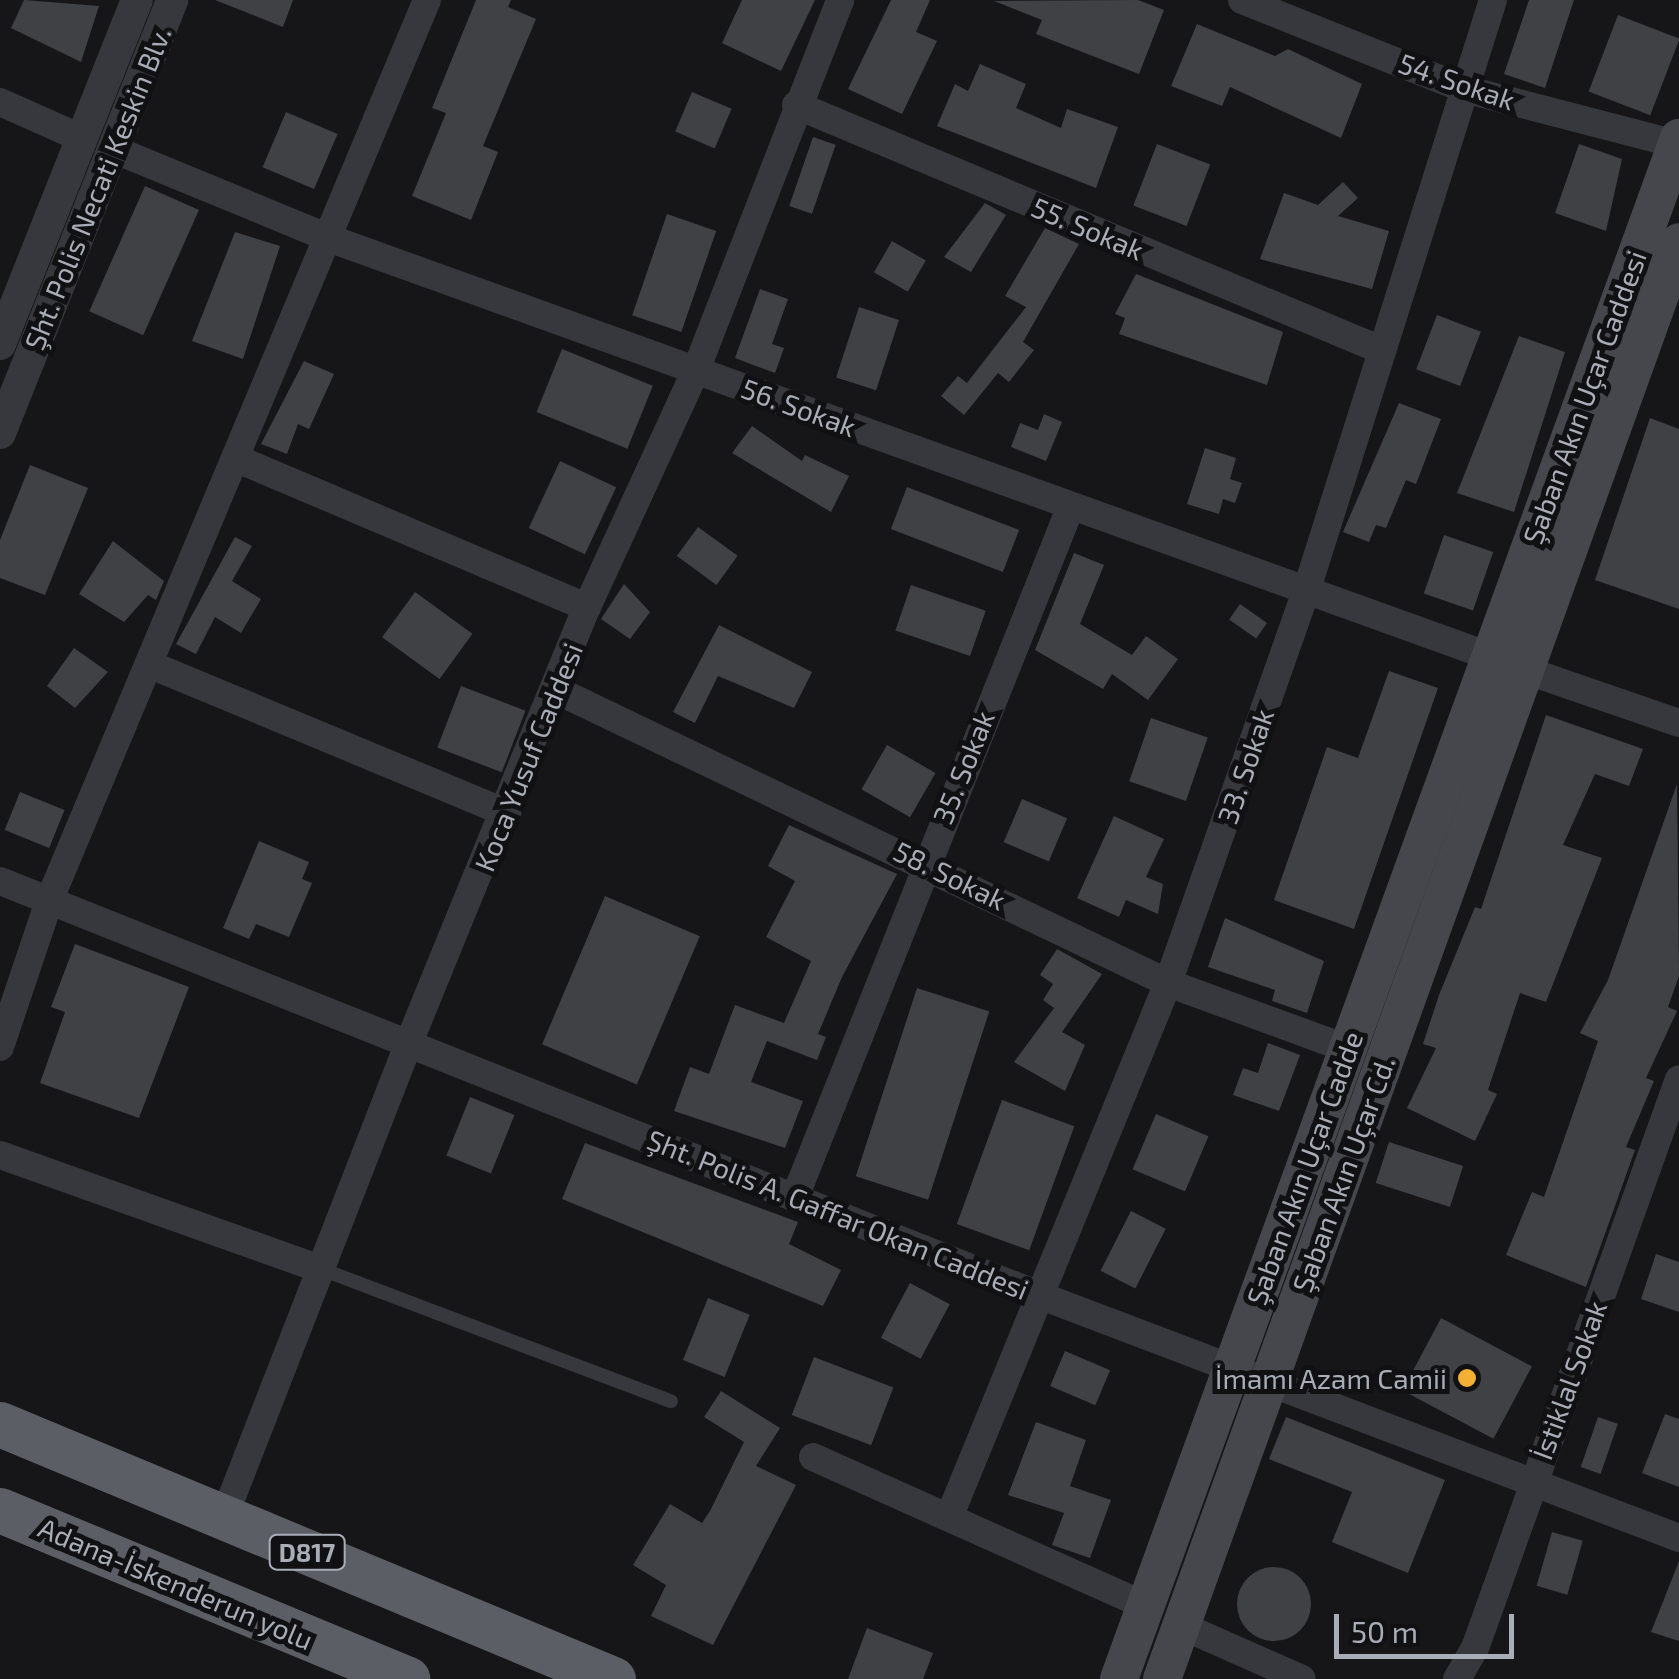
<!DOCTYPE html>
<html>
<head>
<meta charset="utf-8">
<style>
	body { margin:0 }
	#map { position:relative; width:1679px; height:1679px; overflow:hidden; background:#161618; font-family:"Exo 2",sans-serif }
	div>[style] { position:absolute }
	[style*='--x'] { left:calc(var(--x)*1px); top:calc(var(--y)*1px); width:calc(var(--w)*1px); rotate:calc(var(--a)*1deg) }
	.building>* { inset:0; background:#404145; transform-origin:0 0 }
	.round { border-radius:50% }
	.service>* { height:14px; margin:-7px; padding:0 7px; transform-origin:7px; border-radius:7px; background:#37383d }
	.minor>* { height:28px; margin:-14px; padding:0 14px; transform-origin:14px; border-radius:14px; background:#37383d }
	.tertiary>* { height:32px; margin:-16px; padding:0 16px; transform-origin:16px; border-radius:16px; background:#37383d }
	.secondary>* { height:38px; margin:-19px; padding:0 19px; transform-origin:19px; border-radius:19px; background:#45474d }
	.trunk>* { height:45px; margin:-22.5px; padding:0 22.5px; transform-origin:22.5px; border-radius:22.5px; background:#5b5e65 }
	.dots>* { width:28px; height:28px; translate:-50% -50%; box-sizing:border-box; border:5px solid #111113; border-radius:50% }
	span { translate:-50% -50%; white-space:nowrap; text-align:center; line-height:1.15; -webkit-text-stroke:10px #111113; paint-order:stroke }
	.shield-label span { padding:2px 8px; background:#111113; border:2px solid; border-radius:8px; -webkit-text-stroke-width:0 }
	.shield-label { font-size:25px; color:#a8adb8; font-weight:700 }
	.street-label { font-size:28px; color:#a8adb8 }
	.poi-label { font-size:28px; color:#a8adb8 }
	.right { translate:-100% -50%; text-align:right }
	.scale { position:absolute; left:1334px; top:1614px; width:180px; height:45px; box-sizing:border-box; border:5px solid #a8adb8; border-top:0; padding-left:12px; font-size:30px; line-height:35px; white-space:nowrap; color:#a8adb8; -webkit-text-stroke:8px #111113; paint-order:stroke }
</style>
</head>
<body>
<div id="map">
	<div class="building">
		<div style="clip-path:polygon(24px 0,99px 6px,81px 62px,11px 28px)"></div>
		<div style="clip-path:polygon(215px 0,293px 0,283px 27px)"></div>
		<div style="clip-path:polygon(476px 0,511px 0,508px 7px,536px 19px,483px 146px,498px 152px,471px 220px,412px 196px,446px 113px,432px 108px)"></div>
		<div style="clip-path:polygon(742px 0,815px 0,781px 71px,722px 43px)"></div>
		<div style="clip-path:polygon(891px 0,930px 0,916px 32px,937px 41px,902px 114px,848px 89px)"></div>
		<div style="clip-path:polygon(1138px 0,1164px 10px,1139px 74px,1036px 34px,1042px 20px,994px 1px)"></div>
		<div style="clip-path:polygon(1529px 0,1574px 0,1545px 88px,1504px 74px)"></div>
		<div style="left:1618px;top:15px;width:66px;height:82px;rotate:21deg"></div>
		<div style="clip-path:polygon(1197px 24px,1275px 56px,1288px 49px,1362px 84px,1341px 138px,1230px 87px,1222px 106px,1171px 86px)"></div>
		<div style="clip-path:polygon(980px 64px,1026px 84px,1016px 108px,1061px 128px,1067px 109px,1118px 127px,1096px 188px,937px 126px,955px 84px,968px 91px)"></div>
		<div style="left:692px;top:92px;width:43px;height:43px;rotate:23deg"></div>
		<div style="left:286px;top:112px;width:56px;height:60px;rotate:23deg"></div>
		<div style="left:813px;top:137px;width:24px;height:73px;rotate:19deg"></div>
		<div style="left:1157px;top:144px;width:57px;height:66px;rotate:21deg"></div>
		<div style="clip-path:polygon(1579px 144px,1622px 159px,1606px 231px,1555px 213px)"></div>
		<div style="clip-path:polygon(1343px 182px,1358px 198px,1338px 216px,1389px 231px,1372px 289px,1260px 259px,1284px 193px,1318px 205px)"></div>
		<div style="left:145px;top:186px;width:59px;height:137px;rotate:24deg"></div>
		<div style="clip-path:polygon(985px 203px,1006px 215px,971px 272px,944px 257px)"></div>
		<div style="left:667px;top:214px;width:52px;height:107px;rotate:19deg"></div>
		<div style="clip-path:polygon(1045px 228px,1079px 244px,1023px 342px,1034px 350px,1009px 382px,998px 373px,964px 415px,941px 396px,958px 376px,967px 383px,1026px 307px,1005px 296px)"></div>
		<div style="clip-path:polygon(235px 232px,280px 246px,243px 359px,192px 341px)"></div>
		<div style="left:892px;top:241px;width:39px;height:36px;rotate:30deg"></div>
		<div style="clip-path:polygon(1136px 274px,1283px 332px,1267px 385px,1119px 334px,1125px 318px,1115px 314px)"></div>
		<div style="clip-path:polygon(760px 289px,788px 299px,772px 344px,784px 348px,775px 373px,735px 358px)"></div>
		<div style="left:859px;top:307px;width:42px;height:74px;rotate:18deg"></div>
		<div style="left:1437px;top:315px;width:47px;height:58px;rotate:21deg"></div>
		<div style="clip-path:polygon(1519px 336px,1565px 352px,1514px 512px,1457px 493px)"></div>
		<div style="left:562px;top:349px;width:98px;height:68px;rotate:22deg"></div>
		<div style="clip-path:polygon(304px 361px,334px 374px,309px 429px,298px 424px,287px 454px,261px 444px)"></div>
		<div style="clip-path:polygon(1399px 403px,1441px 419px,1416px 484px,1406px 480px,1386px 528px,1376px 525px,1369px 542px,1343px 532px)"></div>
		<div style="clip-path:polygon(1044px 414px,1062px 422px,1046px 461px,1011px 447px,1020px 423px,1038px 430px)"></div>
		<div style="clip-path:polygon(1650px 418px,1679px 429px,1679px 609px,1595px 580px)"></div>
		<div style="clip-path:polygon(752px 426px,802px 461px,805px 455px,849px 476px,831px 512px,732px 453px)"></div>
		<div style="clip-path:polygon(1205px 448px,1236px 458px,1230px 479px,1242px 483px,1235px 503px,1223px 499px,1219px 514px,1187px 504px)"></div>
		<div style="left:560px;top:461px;width:62px;height:74px;rotate:25deg"></div>
		<div style="clip-path:polygon(30px 465px,88px 488px,45px 595px,0 578px,0 540px)"></div>
		<div style="left:907px;top:487px;width:120px;height:45px;rotate:21deg"></div>
		<div style="left:698px;top:527px;width:49px;height:36px;rotate:36deg"></div>
		<div style="left:1444px;top:535px;width:52px;height:62px;rotate:19deg"></div>
		<div style="clip-path:polygon(235px 537px,252px 546px,232px 581px,261px 599px,241px 633px,215px 617px,196px 654px,176px 644px)"></div>
		<div style="clip-path:polygon(113px 541px,164px 581px,156px 600px,148px 595px,124px 622px,79px 594px)"></div>
		<div style="clip-path:polygon(1074px 553px,1104px 565px,1080px 624px,1132px 655px,1146px 636px,1178px 659px,1148px 700px,1112px 674px,1103px 689px,1035px 650px)"></div>
		<div style="clip-path:polygon(624px 584px,650px 612px,630px 639px,601px 619px)"></div>
		<div style="left:911px;top:585px;width:79px;height:48px;rotate:19deg"></div>
		<div style="left:415px;top:592px;width:71px;height:56px;rotate:36deg"></div>
		<div style="left:1240px;top:604px;width:33px;height:19px;rotate:35deg"></div>
		<div style="clip-path:polygon(719px 625px,812px 672px,794px 708px,718px 676px,695px 723px,673px 712px)"></div>
		<div style="clip-path:polygon(74px 648px,108px 672px,75px 708px,47px 686px)"></div>
		<div style="clip-path:polygon(1389px 671px,1438px 688px,1354px 929px,1274px 900px,1327px 747px,1358px 758px)"></div>
		<div style="left:461px;top:686px;width:69px;height:66px;rotate:21deg"></div>
		<div style="clip-path:polygon(1546px 715px,1643px 749px,1629px 786px,1595px 774px,1563px 845px,1602px 858px,1546px 1002px,1520px 993px,1488px 1090px,1497px 1094px,1475px 1141px,1407px 1108px,1436px 1048px,1423px 1044px,1439px 995px,1475px 907px,1481px 909px)"></div>
		<div style="left:1151px;top:718px;width:60px;height:67px;rotate:19deg"></div>
		<div style="left:887px;top:745px;width:56px;height:51px;rotate:30deg"></div>
		<div style="clip-path:polygon(1677px 784px,1679px 976px,1668px 1007px,1677px 1011px,1646px 1078px,1654px 1081px,1626px 1147px,1635px 1150px,1586px 1287px,1506px 1255px,1532px 1192px,1544px 1197px,1598px 1041px,1580px 1033px,1608px 980px)"></div>
		<div style="left:20px;top:792px;width:48px;height:41px;rotate:22deg"></div>
		<div style="left:1022px;top:799px;width:49px;height:47px;rotate:23deg"></div>
		<div style="clip-path:polygon(1114px 816px,1164px 839px,1146px 877px,1163px 884px,1158px 914px,1126px 900px,1119px 917px,1077px 898px)"></div>
		<div style="clip-path:polygon(789px 825px,897px 874px,842px 977px,818px 1034px,826px 1037px,817px 1060px,767px 1041px,751px 1082px,803px 1101px,785px 1148px,674px 1111px,690px 1067px,709px 1074px,735px 1005px,784px 1023px,811px 961px,766px 937px,795px 881px,768px 866px)"></div>
		<div style="clip-path:polygon(259px 841px,309px 862px,302px 879px,312px 883px,289px 937px,256px 924px,249px 939px,223px 928px)"></div>
		<div style="left:605px;top:896px;width:103px;height:161px;rotate:23deg"></div>
		<div style="clip-path:polygon(1225px 918px,1324px 961px,1307px 1013px,1272px 1001px,1275px 990px,1208px 967px)"></div>
		<div style="clip-path:polygon(75px 944px,189px 987px,139px 1118px,40px 1083px,65px 1012px,51px 1007px)"></div>
		<div style="clip-path:polygon(1057px 949px,1102px 974px,1062px 1032px,1085px 1045px,1065px 1091px,1014px 1062px,1054px 1008px,1043px 1000px,1053px 984px,1040px 975px)"></div>
		<div style="left:917px;top:988px;width:76px;height:198px;rotate:18deg"></div>
		<div style="clip-path:polygon(1268px 1043px,1300px 1055px,1279px 1111px,1233px 1095px,1243px 1068px,1258px 1073px)"></div>
		<div style="left:470px;top:1097px;width:48px;height:63px;rotate:22deg"></div>
		<div style="left:1002px;top:1100px;width:77px;height:132px;rotate:20deg"></div>
		<div style="left:1156px;top:1114px;width:57px;height:60px;rotate:23deg"></div>
		<div style="left:1389px;top:1142px;width:78px;height:43px;rotate:18deg"></div>
		<div style="clip-path:polygon(585px 1143px,798px 1222px,789px 1244px,841px 1270px,823px 1306px,562px 1199px)"></div>
		<div style="left:1131px;top:1211px;width:39px;height:67px;rotate:27deg"></div>
		<div style="clip-path:polygon(1656px 1254px,1679px 1262px,1679px 1312px,1641px 1299px)"></div>
		<div style="left:910px;top:1283px;width:45px;height:62px;rotate:28deg"></div>
		<div style="left:708px;top:1298px;width:45px;height:67px;rotate:22deg"></div>
		<div style="left:1441px;top:1318px;width:103px;height:82px;rotate:28deg"></div>
		<div style="left:1065px;top:1351px;width:49px;height:38px;rotate:23deg"></div>
		<div style="left:814px;top:1357px;width:85px;height:62px;rotate:21deg"></div>
		<div style="clip-path:polygon(721px 1391px,780px 1428px,756px 1466px,796px 1485px,713px 1645px,651px 1616px,666px 1585px,633px 1565px,670px 1504px,702px 1523px,710px 1511px,744px 1442px,704px 1417px)"></div>
		<div style="clip-path:polygon(1665px 1414px,1679px 1419px,1679px 1487px,1642px 1473px)"></div>
		<div style="clip-path:polygon(1286px 1417px,1445px 1480px,1408px 1573px,1332px 1542px,1352px 1492px,1269px 1459px)"></div>
		<div style="left:1598px;top:1417px;width:21px;height:53px;rotate:19deg"></div>
		<div style="clip-path:polygon(1036px 1422px,1086px 1440px,1070px 1486px,1111px 1500px,1090px 1558px,1052px 1545px,1064px 1513px,1008px 1495px)"></div>
		<div style="left:1552px;top:1532px;width:32px;height:56px;rotate:16deg"></div>
		<div style="clip-path:polygon(1679px 1561px,1679px 1641px,1651px 1632px)"></div>
		<div class="round" style="left:1237px;top:1567px;width:74px;height:74px"></div>
		<div style="clip-path:polygon(867px 1628px,933px 1653px,923px 1679px,848px 1679px)"></div>
	</div>
	<div class="service">
		<div style="--x:321;--y:1269;--w:374;--a:20.7"></div>
	</div>
	<div class="minor">
		<div style="--x:1242;--y:0;--w:239;--a:21.8"></div>
		<div style="--x:1464;--y:89;--w:220;--a:14.5"></div>
		<div style="--x:0;--y:102;--w:91;--a:24"></div>
		<div style="--x:796;--y:105;--w:634;--a:22.72"></div>
		<div style="--x:113;--y:149;--w:236;--a:22.4"></div>
		<div style="--x:331;--y:239;--w:1231;--a:19.8"></div>
		<div style="--x:240;--y:460;--w:377;--a:23"></div>
		<div style="--x:151;--y:665;--w:386;--a:22.6"></div>
		<div style="--x:1525;--y:670;--w:163;--a:19"></div>
		<div style="--x:556;--y:690;--w:679;--a:25.58"></div>
		<div style="--x:1168;--y:983;--w:192;--a:20.1"></div>
		<div style="--x:0;--y:881;--w:1124;--a:21.73"></div>
		<div style="--x:1044;--y:1297;--w:679;--a:20.78"></div>
		<div style="--x:0;--y:1047;--w:154;--a:-71.4"></div>
		<div style="--x:49;--y:901;--w:977;--a:-67.24"></div>
		<div style="--x:0;--y:1155;--w:341;--a:19.6"></div>
		<div style="--x:795;--y:1197;--w:744;--a:-68.23"></div>
		<div style="--x:813;--y:1457;--w:365;--a:24.1"></div>
		<div style="--x:950;--y:1515;--w:575;--a:-67.72"></div>
		<div style="--x:1168;--y:983;--w:415;--a:-70.6"></div>
		<div style="--x:1306;--y:592;--w:621;--a:-72.47"></div>
		<div style="--x:224;--y:1517;--w:512;--a:-68.7"></div>
		<div style="--x:410;--y:1040;--w:468;--a:-67.8"></div>
		<div style="--x:587;--y:607;--w:261;--a:-65.3"></div>
		<div style="--x:696;--y:370;--w:397;--a:-68.7"></div>
		<div style="--x:1180;--y:1625;--w:133;--a:23.9"></div>
		<div style="--x:1457;--y:1679;--w:36;--a:-60"></div>
		<div style="--x:1475;--y:1648;--w:604;--a:-70.28"></div>
	</div>
	<div class="tertiary">
		<div style="--x:0;--y:344;--w:370;--a:-68.3"></div>
		<div style="--x:0;--y:433;--w:466;--a:-68.3"></div>
	</div>
	<div class="secondary">
		<div style="--x:1119;--y:1679;--w:1640;--a:-70.03"></div>
		<div style="--x:1162;--y:1679;--w:1527;--a:-70.21"></div>
	</div>
	<div class="trunk">
		<div style="--x:0;--y:1424;--w:664;--a:22.59"></div>
		<div style="--x:0;--y:1510;--w:441;--a:22.5"></div>
	</div>
	<div class="dots">
		<div style="left:1467px;top:1378px;background:#f2b134"></div>
	</div>
	<div class="shield-label">
		<span style="left:307px;top:1552px">D817</span>
	</div>
	<div class="street-label">
		<span style="left:1457px;top:81px;rotate:19deg">54. Sokak</span>
		<span style="left:97px;top:188px;rotate:-68deg">Şht. Polis Necati Keskin Blv.</span>
		<span style="left:1088px;top:228px;rotate:23deg">55. Sokak</span>
		<span style="left:1584px;top:397px;rotate:-70deg">Şaban Akın Uçar Caddesi</span>
		<span style="left:799px;top:407px;rotate:20deg">56. Sokak</span>
		<span style="left:528px;top:757px;rotate:-68deg">Koca Yusuf Caddesi</span>
		<span style="left:1245px;top:766px;rotate:-71deg">33. Sokak</span>
		<span style="left:963px;top:767px;rotate:-68deg">35. Sokak</span>
		<span style="left:950px;top:875px;rotate:26deg">58. Sokak</span>
		<span style="left:1304px;top:1168px;rotate:-70deg">Şaban Akın Uçar Cadde</span>
		<span style="left:1343px;top:1174px;rotate:-70deg">Şaban Akın Uçar Cd.</span>
		<span style="left:838px;top:1214px;rotate:22deg">Şht. Polis A. Gaffar Okan Caddesi</span>
		<span style="left:1569px;top:1380px;rotate:-70deg">İstiklal Sokak</span>
		<span style="left:176px;top:1583px;rotate:23deg">Adana-İskenderun yolu</span>
	</div>
	<div class="poi-label">
		<span class="right" style="left:1447px;top:1378px">İmamı Azam Camii</span>
	</div>
	<div class="scale">50 m</div>
</div>
</body>
</html>
